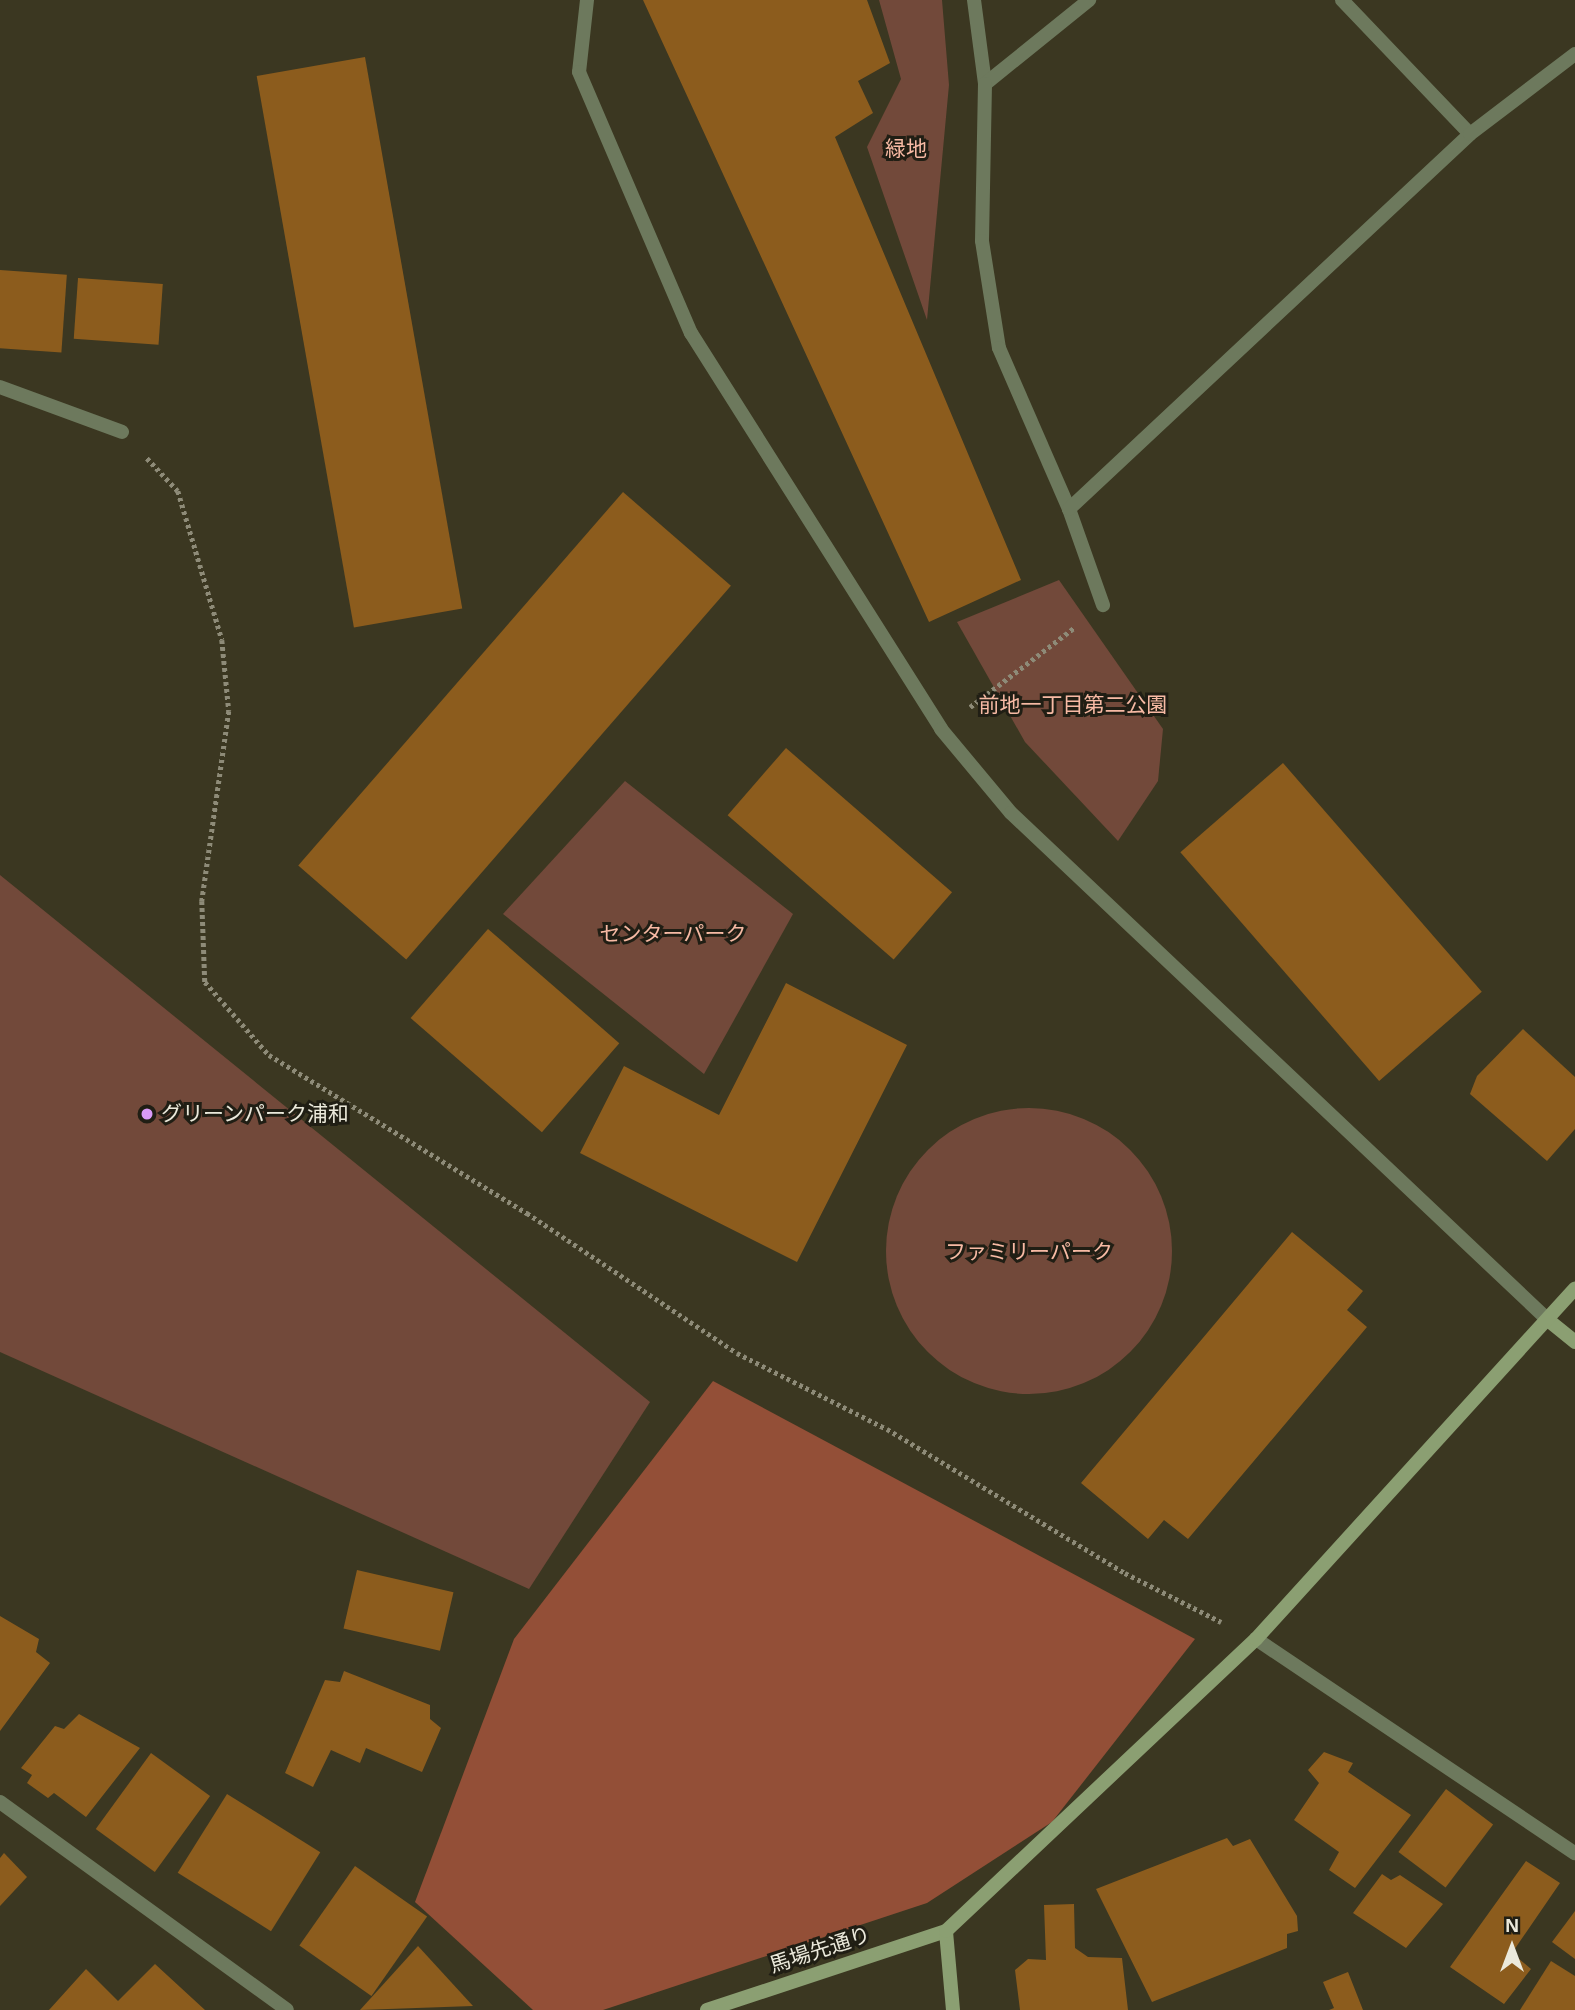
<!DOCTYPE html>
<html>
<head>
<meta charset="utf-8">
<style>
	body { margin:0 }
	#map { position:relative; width:1575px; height:2010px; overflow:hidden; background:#3b3721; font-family:Helvetica,"Noto Sans JP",sans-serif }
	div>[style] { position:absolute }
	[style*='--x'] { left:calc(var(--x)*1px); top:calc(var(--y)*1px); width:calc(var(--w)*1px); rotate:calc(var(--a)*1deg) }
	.green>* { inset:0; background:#72493a }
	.round { border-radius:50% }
	.forest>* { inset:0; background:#934f37 }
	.building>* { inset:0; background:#8c5c1d; transform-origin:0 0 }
	.path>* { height:4.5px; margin-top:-2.25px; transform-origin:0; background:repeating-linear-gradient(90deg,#8e8b78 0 3.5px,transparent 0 7px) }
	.street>* { height:14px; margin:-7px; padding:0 7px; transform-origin:7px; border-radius:7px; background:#6d795d }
	.secondary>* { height:14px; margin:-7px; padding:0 7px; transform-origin:7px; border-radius:7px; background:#8b9f72 }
	.dots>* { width:19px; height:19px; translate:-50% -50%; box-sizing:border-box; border:4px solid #201e14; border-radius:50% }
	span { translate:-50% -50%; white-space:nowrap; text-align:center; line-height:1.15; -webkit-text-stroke:6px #201e14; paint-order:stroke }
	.park-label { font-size:21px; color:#f7baa4 }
	.poi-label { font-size:21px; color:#ebe9db }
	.left { translate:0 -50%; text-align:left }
	.street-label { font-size:21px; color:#ebe9db }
	.north { position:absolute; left:1477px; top:1912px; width:70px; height:70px; -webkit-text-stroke:5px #201e14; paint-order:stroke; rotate:0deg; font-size:19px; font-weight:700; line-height:28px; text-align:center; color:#ebe9db }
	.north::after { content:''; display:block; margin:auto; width:24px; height:32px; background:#ebe9db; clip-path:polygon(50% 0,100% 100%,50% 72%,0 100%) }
</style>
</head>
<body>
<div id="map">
	<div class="green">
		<div style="clip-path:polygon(879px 0,942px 0,949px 85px,927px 320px,867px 147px,901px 79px)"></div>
		<div style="clip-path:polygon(1059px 580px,1163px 729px,1158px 781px,1118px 841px,1025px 742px,957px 622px)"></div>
		<div style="clip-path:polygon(625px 781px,793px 914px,704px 1074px,503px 914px)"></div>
		<div style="clip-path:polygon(0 875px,650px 1402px,529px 1589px,0 1352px)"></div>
		<div class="round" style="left:886px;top:1108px;width:286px;height:286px"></div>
	</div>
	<div class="forest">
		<div style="clip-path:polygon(713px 1381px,1195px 1639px,1052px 1822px,927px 1903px,603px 2010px,533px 2010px,415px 1902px,514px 1639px)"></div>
	</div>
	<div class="building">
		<div style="clip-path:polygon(643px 0,867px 0,890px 63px,858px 81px,873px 113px,835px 137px,1021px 580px,929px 622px)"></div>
		<div style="left:365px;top:57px;width:560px;height:110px;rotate:80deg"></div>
		<div style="left:0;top:270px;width:67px;height:78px;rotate:4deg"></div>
		<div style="left:78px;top:278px;width:85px;height:61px;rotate:4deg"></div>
		<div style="left:623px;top:492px;width:143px;height:495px;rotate:41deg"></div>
		<div style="left:786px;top:748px;width:220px;height:89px;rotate:41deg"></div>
		<div style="left:1283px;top:763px;width:303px;height:136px;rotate:49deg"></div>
		<div style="left:488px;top:929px;width:174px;height:118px;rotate:41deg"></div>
		<div style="clip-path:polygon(786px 983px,907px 1045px,797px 1262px,580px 1153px,624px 1066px,719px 1115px)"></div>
		<div style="clip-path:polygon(1523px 1029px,1575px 1077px,1575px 1129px,1547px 1161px,1470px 1094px,1477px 1076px)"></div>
		<div style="clip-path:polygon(1292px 1232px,1363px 1291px,1347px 1310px,1367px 1327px,1188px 1539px,1164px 1520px,1148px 1539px,1081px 1483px)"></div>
		<div style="left:357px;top:1570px;width:99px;height:60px;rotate:13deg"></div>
		<div style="clip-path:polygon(0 1616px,39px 1639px,36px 1652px,50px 1663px,0 1731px)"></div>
		<div style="clip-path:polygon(344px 1671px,430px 1705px,430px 1719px,441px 1728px,422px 1772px,366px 1748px,360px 1763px,331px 1750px,313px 1787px,285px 1773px,325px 1680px,340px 1682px)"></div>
		<div style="clip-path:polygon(79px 1714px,140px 1748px,86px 1817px,54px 1793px,48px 1798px,27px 1783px,32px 1775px,21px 1768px,55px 1726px,64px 1729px)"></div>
		<div style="clip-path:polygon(1324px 1752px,1353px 1763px,1348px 1772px,1411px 1815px,1355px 1888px,1329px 1870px,1339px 1852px,1294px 1820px,1319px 1783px,1308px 1770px)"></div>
		<div style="left:151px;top:1753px;width:73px;height:94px;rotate:36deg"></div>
		<div style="left:1446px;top:1789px;width:59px;height:79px;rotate:37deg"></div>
		<div style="left:227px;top:1794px;width:110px;height:93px;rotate:32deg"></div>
		<div style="clip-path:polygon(1227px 1838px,1233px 1846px,1250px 1839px,1297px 1916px,1298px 1931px,1287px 1934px,1287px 1948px,1152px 2002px,1096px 1889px)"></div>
		<div style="clip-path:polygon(4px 1853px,27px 1877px,0 1906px,0 1858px)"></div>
		<div style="clip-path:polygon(1526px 1861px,1560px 1883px,1512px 1953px,1531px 1969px,1504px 2004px,1450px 1967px)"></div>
		<div style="left:355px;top:1866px;width:88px;height:97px;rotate:35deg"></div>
		<div style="clip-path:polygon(1382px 1874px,1391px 1880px,1400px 1875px,1443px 1904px,1406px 1948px,1353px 1913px)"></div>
		<div style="clip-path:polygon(1074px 1904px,1075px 1948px,1088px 1957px,1122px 1958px,1128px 2010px,1020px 2010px,1015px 1970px,1028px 1959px,1046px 1960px,1044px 1905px)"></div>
		<div style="clip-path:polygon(1575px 1911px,1575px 1959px,1552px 1942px)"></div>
		<div style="clip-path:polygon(418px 1946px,473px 2006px,360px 2010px)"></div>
		<div style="clip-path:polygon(1551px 1961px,1575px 1976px,1575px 2010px,1520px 2010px)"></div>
		<div style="clip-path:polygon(155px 1964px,205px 2010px,49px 2010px,86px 1969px,118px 2001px)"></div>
		<div style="clip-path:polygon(1348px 1972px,1363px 2010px,1329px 2010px,1334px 2008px,1323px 1982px)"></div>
	</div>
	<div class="path">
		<div style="--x:147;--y:458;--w:45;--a:46.8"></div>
		<div style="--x:178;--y:491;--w:155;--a:73.5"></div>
		<div style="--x:222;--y:640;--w:71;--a:84.4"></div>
		<div style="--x:229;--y:711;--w:192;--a:98.1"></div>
		<div style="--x:202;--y:901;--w:81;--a:87.9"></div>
		<div style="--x:205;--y:982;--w:97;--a:48.8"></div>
		<div style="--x:269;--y:1055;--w:303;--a:31.5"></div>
		<div style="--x:527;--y:1213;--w:252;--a:33.7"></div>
		<div style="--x:737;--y:1353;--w:168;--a:26.9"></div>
		<div style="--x:887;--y:1429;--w:278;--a:31.2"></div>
		<div style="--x:1125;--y:1573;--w:108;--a:27"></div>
		<div style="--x:970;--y:707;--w:132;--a:-37.3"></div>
	</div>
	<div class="street">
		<div style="--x:587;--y:0;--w:72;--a:96.3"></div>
		<div style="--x:579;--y:72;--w:284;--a:66.8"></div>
		<div style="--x:691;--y:333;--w:468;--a:57.7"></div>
		<div style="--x:941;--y:729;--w:109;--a:50.2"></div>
		<div style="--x:1011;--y:813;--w:739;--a:43.35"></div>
		<div style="--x:974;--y:0;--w:85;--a:82.5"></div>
		<div style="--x:985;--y:84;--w:134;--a:-38.9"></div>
		<div style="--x:1342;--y:0;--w:185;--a:46.3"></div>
		<div style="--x:985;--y:84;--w:157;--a:91.1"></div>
		<div style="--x:982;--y:241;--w:108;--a:81"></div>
		<div style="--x:999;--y:348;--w:176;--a:66.5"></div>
		<div style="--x:1069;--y:509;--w:102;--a:70.5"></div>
		<div style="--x:0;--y:387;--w:130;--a:20.2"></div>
		<div style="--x:1069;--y:509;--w:549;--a:-43.08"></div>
		<div style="--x:1470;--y:134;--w:132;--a:-37.3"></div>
		<div style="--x:1256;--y:1639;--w:384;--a:33.9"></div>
		<div style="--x:0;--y:1802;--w:354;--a:35.9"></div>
	</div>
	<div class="secondary">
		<div style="--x:1548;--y:1320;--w:35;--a:39"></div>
		<div style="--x:707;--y:2010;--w:252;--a:-18.3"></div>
		<div style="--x:953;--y:2010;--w:79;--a:-95.1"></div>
		<div style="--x:946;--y:1931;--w:426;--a:-43.3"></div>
		<div style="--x:1256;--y:1639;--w:474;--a:-47.7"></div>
	</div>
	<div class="dots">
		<div style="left:147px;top:1114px;background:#d99af7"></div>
	</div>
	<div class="park-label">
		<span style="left:906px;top:149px">緑地</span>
		<span style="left:1073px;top:705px">前地一丁目第二公園</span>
		<span style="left:673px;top:934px">センターパーク</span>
		<span style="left:1029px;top:1252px">ファミリーパーク</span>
	</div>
	<div class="poi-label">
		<span class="left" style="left:161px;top:1114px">グリーンパーク浦和</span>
	</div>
	<div class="street-label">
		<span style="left:820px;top:1950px;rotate:-18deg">馬場先通り</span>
	</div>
	<div class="north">N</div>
</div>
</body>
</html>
